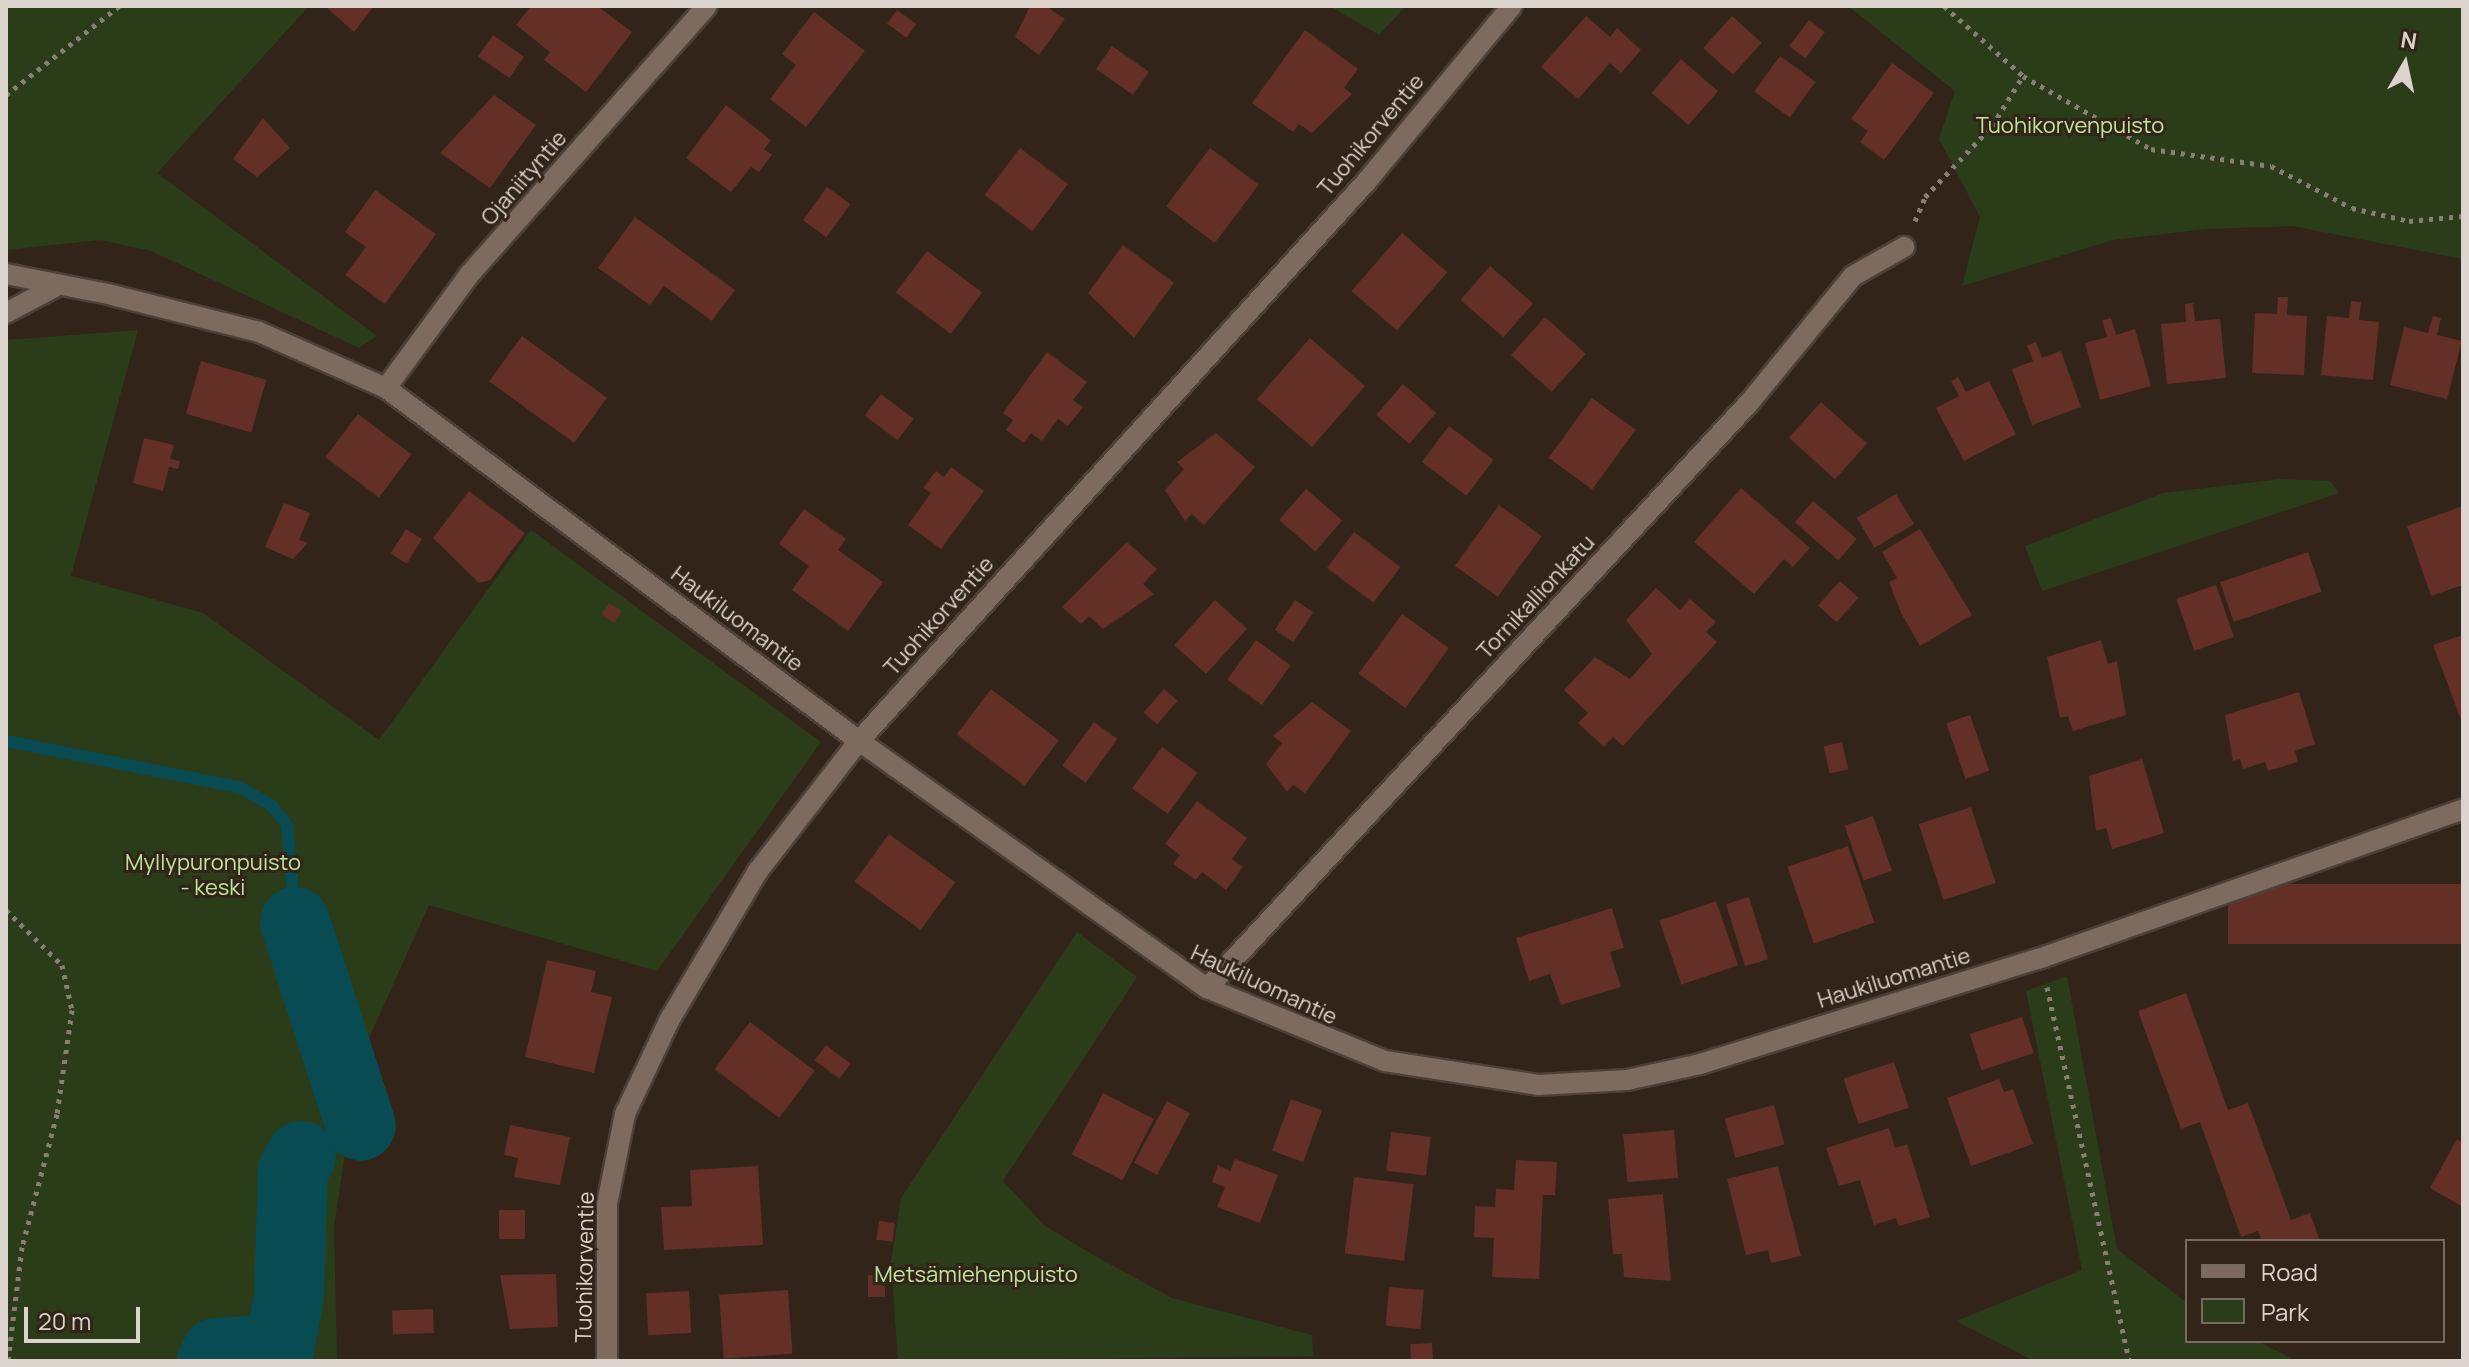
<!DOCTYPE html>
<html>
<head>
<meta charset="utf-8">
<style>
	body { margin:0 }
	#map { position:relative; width:2469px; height:1367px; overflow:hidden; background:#322419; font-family:Manrope,sans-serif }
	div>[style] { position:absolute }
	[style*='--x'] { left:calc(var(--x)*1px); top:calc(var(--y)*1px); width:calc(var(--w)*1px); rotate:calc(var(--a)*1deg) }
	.green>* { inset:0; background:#2a3d18 }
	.stream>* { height:12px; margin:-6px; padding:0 6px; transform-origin:6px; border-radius:6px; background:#084b53 }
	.river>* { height:70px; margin:-35px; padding:0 35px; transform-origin:35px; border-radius:35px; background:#084b53 }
	.building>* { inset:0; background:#632f26; transform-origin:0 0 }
	.path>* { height:5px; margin-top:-2.5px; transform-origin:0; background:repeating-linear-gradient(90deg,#897e75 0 4px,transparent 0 10px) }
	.roads { filter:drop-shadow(2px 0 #4c4038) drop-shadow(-2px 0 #4c4038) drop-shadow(0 2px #4c4038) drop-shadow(0 -2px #4c4038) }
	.service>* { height:20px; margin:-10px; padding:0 10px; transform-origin:10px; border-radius:10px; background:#7d6b5f }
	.minor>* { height:20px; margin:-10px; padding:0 10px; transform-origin:10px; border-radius:10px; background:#7d6b5f }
	.tertiary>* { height:20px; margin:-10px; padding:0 10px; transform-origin:10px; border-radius:10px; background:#7d6b5f }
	span { translate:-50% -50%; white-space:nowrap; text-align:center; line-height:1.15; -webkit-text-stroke:6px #322419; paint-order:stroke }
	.park-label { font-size:22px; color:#bee69b }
	.street-label { font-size:22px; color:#dcd3cc }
	.frame { position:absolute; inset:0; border:8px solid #dcd3cc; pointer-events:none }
	.legend { position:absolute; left:2185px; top:1239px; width:260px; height:104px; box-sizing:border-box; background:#322419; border:2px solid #766a61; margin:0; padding:10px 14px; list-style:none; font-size:24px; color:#dcd3cc }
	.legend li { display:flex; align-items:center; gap:16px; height:40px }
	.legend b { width:40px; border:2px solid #766a61 }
	.north { position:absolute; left:2365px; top:24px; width:80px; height:80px; -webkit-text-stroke:6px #322419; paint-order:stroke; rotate:9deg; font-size:22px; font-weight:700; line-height:32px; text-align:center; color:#dcd3cc }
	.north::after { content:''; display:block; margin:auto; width:28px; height:36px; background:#dcd3cc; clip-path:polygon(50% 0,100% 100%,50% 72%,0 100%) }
	.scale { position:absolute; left:24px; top:1307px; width:116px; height:36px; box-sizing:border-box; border:4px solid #dcd3cc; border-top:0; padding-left:10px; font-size:24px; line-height:28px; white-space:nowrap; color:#dcd3cc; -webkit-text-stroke:6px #322419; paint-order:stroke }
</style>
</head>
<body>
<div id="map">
	<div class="green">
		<div style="clip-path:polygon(6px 6px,309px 6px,157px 173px,377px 336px,359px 348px,151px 251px,100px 240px,6px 250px)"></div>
		<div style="clip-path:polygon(1329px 6px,1406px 6px,1379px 35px)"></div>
		<div style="clip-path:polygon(1848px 6px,2463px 6px,2463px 259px,2292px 226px,2206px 229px,2113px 240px,1962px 286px,1980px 217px,1939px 139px,1955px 91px)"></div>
		<div style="clip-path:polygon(138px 330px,71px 576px,203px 613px,379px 740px,531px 530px,821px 742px,657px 971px,429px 905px,370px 1036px,352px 1107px,334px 1226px,337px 1361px,6px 1361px,6px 340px)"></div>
		<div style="clip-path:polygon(2281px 479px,2330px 481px,2339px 493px,2042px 591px,2025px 546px,2163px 493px)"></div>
		<div style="clip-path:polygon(1077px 932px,1137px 977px,1003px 1181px,1045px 1226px,1097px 1257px,1172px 1298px,1312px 1335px,1313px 1356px,898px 1361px,891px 1262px,901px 1198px)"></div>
		<div style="clip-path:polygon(2067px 976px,2117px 1249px,2187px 1303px,2187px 1341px,2258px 1341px,2296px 1361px,2034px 1361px,1956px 1321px,2082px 1270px,2026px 991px)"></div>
	</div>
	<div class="stream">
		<div style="--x:6;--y:741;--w:237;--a:11.2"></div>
		<div style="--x:239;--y:787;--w:37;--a:29"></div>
		<div style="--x:271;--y:805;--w:26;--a:51"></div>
		<div style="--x:287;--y:825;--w:97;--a:85.3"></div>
		<div style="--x:301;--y:1156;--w:19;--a:-54"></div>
		<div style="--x:312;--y:1141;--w:51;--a:-17"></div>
	</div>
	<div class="river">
		<div style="--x:295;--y:922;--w:214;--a:72.1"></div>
		<div style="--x:212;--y:1361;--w:9;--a:-63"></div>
		<div style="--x:216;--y:1353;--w:63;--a:-3.6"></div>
		<div style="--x:279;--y:1349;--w:54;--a:-79.3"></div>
		<div style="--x:289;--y:1296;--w:125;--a:-88.2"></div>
		<div style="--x:293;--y:1171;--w:17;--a:-62"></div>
	</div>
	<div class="building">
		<div style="clip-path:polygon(325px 6px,374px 6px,354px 32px)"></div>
		<div style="clip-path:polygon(531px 6px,597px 6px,632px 32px,586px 92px,544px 60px,550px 52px,516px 25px)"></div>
		<div style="clip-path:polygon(1030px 6px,1046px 6px,1065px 19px,1039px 55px,1015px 37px)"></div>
		<div style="left:897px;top:10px;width:24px;height:17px;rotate:36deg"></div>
		<div style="clip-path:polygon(814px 12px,865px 51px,806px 127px,770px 99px,796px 65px,782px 54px)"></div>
		<div style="clip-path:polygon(1586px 16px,1610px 37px,1617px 28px,1641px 50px,1621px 73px,1610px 63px,1578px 99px,1541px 67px)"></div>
		<div style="left:1732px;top:16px;width:40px;height:43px;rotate:42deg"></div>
		<div style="left:1809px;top:20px;width:20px;height:33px;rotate:37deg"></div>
		<div style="clip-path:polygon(1305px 30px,1358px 69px,1344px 88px,1352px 94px,1312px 133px,1299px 124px,1293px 132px,1252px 103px)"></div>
		<div style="left:493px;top:35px;width:38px;height:26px;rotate:35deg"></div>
		<div style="left:1112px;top:46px;width:45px;height:28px;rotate:35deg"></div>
		<div style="left:1780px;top:56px;width:44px;height:44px;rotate:36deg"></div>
		<div style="left:1681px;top:59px;width:49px;height:45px;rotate:41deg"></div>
		<div style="clip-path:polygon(1892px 63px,1934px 93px,1884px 160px,1860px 142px,1868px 131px,1851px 119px)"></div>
		<div style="clip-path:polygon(494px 95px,536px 125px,490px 188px,440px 153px)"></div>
		<div style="clip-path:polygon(726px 105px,771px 140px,764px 149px,772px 155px,759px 172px,751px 167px,731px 192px,686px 158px)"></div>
		<div style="clip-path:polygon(263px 118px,290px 148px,257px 177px,233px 159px)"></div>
		<div style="left:1020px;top:148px;width:60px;height:59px;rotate:37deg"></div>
		<div style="left:1210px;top:148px;width:61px;height:73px;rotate:37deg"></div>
		<div style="left:827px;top:187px;width:29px;height:41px;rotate:36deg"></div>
		<div style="clip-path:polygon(375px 190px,436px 234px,385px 304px,345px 275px,366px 247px,345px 232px)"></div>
		<div style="clip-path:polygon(635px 217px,735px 290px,712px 321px,664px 286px,650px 305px,598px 268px)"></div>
		<div style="left:1402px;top:233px;width:60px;height:77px;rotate:41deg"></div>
		<div style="clip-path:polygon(1123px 245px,1174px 283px,1134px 338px,1088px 293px)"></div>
		<div style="left:927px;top:251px;width:69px;height:52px;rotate:37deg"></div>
		<div style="left:1490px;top:266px;width:57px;height:45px;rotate:41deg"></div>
		<div style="clip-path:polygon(2278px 297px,2288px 297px,2287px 315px,2307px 316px,2304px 375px,2252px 373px,2255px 313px,2277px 314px)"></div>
		<div style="clip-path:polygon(2351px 301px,2361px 302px,2359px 320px,2379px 322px,2373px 380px,2321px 375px,2327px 316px,2349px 318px)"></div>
		<div style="clip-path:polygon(2193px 303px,2195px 321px,2220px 319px,2226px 378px,2167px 384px,2161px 324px,2186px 322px,2185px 304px)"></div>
		<div style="clip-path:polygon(2433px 316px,2441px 318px,2437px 335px,2462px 341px,2447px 399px,2390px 385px,2404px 327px,2428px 333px)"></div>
		<div style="left:1545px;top:317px;width:55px;height:51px;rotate:42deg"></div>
		<div style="clip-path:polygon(2111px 318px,2116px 335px,2135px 329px,2151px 386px,2100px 400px,2085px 343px,2107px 337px,2102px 320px)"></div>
		<div style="left:522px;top:336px;width:105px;height:56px;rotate:36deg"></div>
		<div style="left:1310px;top:338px;width:73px;height:81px;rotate:41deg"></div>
		<div style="clip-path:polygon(2036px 342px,2042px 358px,2061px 351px,2081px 407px,2032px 425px,2012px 369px,2033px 361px,2027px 345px)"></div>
		<div style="clip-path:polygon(1047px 352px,1087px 382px,1073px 400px,1083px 407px,1068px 426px,1058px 419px,1042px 441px,1031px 433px,1024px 443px,1006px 430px,1013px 420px,1003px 413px)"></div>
		<div style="left:201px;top:361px;width:68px;height:55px;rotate:16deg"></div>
		<div style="clip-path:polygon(1958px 377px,1966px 392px,1989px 381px,2016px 434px,1964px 461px,1936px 408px,1959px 396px,1951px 381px)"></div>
		<div style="left:1403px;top:384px;width:44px;height:41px;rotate:41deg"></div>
		<div style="left:881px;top:394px;width:41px;height:27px;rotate:37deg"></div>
		<div style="left:1592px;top:398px;width:54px;height:74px;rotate:36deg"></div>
		<div style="left:1821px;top:402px;width:62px;height:48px;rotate:42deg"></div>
		<div style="left:358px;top:414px;width:67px;height:54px;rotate:37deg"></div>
		<div style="left:1449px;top:426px;width:56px;height:45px;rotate:37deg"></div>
		<div style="clip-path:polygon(1216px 433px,1255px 467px,1204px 525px,1192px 514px,1185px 521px,1165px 490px,1184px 469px,1177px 462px)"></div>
		<div style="clip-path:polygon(144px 438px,174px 445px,170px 459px,180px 461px,178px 469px,169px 467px,163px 491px,133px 483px)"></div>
		<div style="clip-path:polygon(951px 467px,984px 491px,941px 549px,908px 525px,931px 493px,923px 488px,936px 471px,944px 477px)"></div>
		<div style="clip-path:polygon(1741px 488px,1810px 548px,1793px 567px,1784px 559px,1754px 594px,1694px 542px)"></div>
		<div style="left:1306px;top:489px;width:48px;height:41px;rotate:41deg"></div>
		<div style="clip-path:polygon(469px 491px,525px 533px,490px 580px,479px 583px,433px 538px)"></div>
		<div style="left:1896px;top:494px;width:35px;height:46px;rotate:59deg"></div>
		<div style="left:1813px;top:501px;width:58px;height:28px;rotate:41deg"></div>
		<div style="clip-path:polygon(284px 503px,310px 513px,299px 540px,308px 543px,293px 559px,265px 547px)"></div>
		<div style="left:1499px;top:505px;width:53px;height:75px;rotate:36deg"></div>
		<div style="clip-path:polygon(2463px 506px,2463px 585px,2431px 596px,2407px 526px)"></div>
		<div style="clip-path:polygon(804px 509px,846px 539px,838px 550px,883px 582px,848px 631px,792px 590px,809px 566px,779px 544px)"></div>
		<div style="left:406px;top:529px;width:19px;height:29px;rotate:32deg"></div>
		<div style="clip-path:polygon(1920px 529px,1972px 615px,1920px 646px,1901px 613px,1889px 582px,1897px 578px,1882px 552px)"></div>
		<div style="left:1354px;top:532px;width:58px;height:45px;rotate:37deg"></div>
		<div style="clip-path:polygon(1127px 542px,1157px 569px,1143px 584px,1154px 594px,1103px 629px,1089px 616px,1081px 624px,1062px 607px)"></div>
		<div style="left:2308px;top:552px;width:42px;height:93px;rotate:71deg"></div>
		<div style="left:1840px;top:581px;width:25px;height:33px;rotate:42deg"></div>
		<div style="left:2216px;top:585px;width:55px;height:42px;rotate:71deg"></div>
		<div style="clip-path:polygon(1656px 588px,1680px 610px,1690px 599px,1716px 622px,1706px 632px,1717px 642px,1623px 746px,1613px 737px,1604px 747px,1578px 723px,1588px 713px,1564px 690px,1595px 657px,1630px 679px,1652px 654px,1626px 620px)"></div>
		<div style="left:1215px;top:600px;width:43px;height:61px;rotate:42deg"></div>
		<div style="left:1295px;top:600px;width:22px;height:36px;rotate:34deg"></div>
		<div style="left:609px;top:603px;width:15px;height:14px;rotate:32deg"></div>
		<div style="left:1402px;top:614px;width:58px;height:74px;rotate:36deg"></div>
		<div style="clip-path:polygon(2463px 635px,2463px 725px,2433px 645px)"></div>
		<div style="left:1256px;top:640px;width:43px;height:49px;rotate:36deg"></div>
		<div style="clip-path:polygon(2101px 640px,2108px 664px,2117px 661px,2126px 715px,2073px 731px,2068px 716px,2060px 718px,2047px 657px)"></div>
		<div style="left:991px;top:689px;width:85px;height:57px;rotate:37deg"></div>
		<div style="left:1164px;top:689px;width:18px;height:31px;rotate:41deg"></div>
		<div style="clip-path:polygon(2299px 692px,2315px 744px,2295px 751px,2298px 762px,2268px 771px,2265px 762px,2243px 769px,2240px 759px,2233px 761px,2225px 715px)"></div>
		<div style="clip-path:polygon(1312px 702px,1351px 731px,1305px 793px,1293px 785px,1287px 792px,1266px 764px,1282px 743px,1273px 736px)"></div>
		<div style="left:1970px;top:715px;width:59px;height:25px;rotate:71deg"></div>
		<div style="left:1094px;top:722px;width:29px;height:54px;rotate:36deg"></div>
		<div style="left:1842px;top:742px;width:28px;height:19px;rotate:77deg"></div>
		<div style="left:1162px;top:747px;width:44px;height:51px;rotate:36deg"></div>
		<div style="clip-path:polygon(2142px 759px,2164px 833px,2112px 849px,2106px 828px,2096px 831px,2089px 776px)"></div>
		<div style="clip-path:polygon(1197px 801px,1247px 838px,1232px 859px,1243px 867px,1226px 890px,1202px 872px,1196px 880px,1173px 864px,1180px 855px,1165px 844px)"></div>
		<div style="left:1971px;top:807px;width:80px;height:55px;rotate:72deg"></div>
		<div style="left:1873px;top:816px;width:58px;height:30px;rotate:71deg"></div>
		<div style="left:889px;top:834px;width:82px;height:59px;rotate:36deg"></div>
		<div style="left:1848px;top:846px;width:81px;height:64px;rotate:71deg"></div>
		<div style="left:2463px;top:884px;width:60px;height:235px;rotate:90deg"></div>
		<div style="left:1749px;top:897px;width:65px;height:24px;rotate:73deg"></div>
		<div style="left:1716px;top:901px;width:68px;height:60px;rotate:71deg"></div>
		<div style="clip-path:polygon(1612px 908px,1624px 948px,1610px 952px,1621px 987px,1561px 1005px,1550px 974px,1529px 981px,1516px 938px)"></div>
		<div style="clip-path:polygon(547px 960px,596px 971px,591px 992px,612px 997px,594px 1073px,525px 1057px)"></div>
		<div style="clip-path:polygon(2186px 993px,2228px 1110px,2248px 1103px,2291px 1220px,2310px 1213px,2320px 1241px,2262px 1241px,2258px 1231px,2241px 1237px,2200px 1122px,2181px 1129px,2138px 1011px)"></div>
		<div style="left:2022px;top:1017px;width:38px;height:55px;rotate:72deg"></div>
		<div style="left:750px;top:1022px;width:81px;height:59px;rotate:37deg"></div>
		<div style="left:826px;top:1045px;width:31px;height:19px;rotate:37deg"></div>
		<div style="left:1894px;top:1062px;width:48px;height:53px;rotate:72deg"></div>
		<div style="clip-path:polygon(1999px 1079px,2004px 1092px,2013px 1089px,2033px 1144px,1971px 1166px,1947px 1098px)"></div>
		<div style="left:1103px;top:1093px;width:57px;height:69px;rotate:27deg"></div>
		<div style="left:1291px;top:1099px;width:33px;height:55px;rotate:20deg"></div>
		<div style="left:1167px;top:1101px;width:26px;height:70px;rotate:28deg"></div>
		<div style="left:1774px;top:1105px;width:41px;height:51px;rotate:75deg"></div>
		<div style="clip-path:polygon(510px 1125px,570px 1137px,560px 1185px,514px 1177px,518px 1158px,504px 1155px)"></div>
		<div style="clip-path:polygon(1889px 1128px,1895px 1148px,1907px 1144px,1930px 1217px,1899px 1226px,1896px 1218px,1874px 1225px,1860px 1180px,1839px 1186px,1826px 1148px)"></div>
		<div style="left:1674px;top:1130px;width:48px;height:51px;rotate:85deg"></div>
		<div style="left:1391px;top:1132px;width:40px;height:39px;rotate:7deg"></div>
		<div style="clip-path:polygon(2457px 1139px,2463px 1143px,2463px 1207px,2430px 1188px)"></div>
		<div style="clip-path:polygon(1235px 1159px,1278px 1175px,1260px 1223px,1217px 1207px,1225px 1187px,1212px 1182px,1218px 1165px,1230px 1171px)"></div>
		<div style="clip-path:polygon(1516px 1160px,1557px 1162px,1555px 1195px,1543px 1195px,1539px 1279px,1492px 1277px,1494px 1238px,1474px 1237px,1475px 1206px,1495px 1207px,1496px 1189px,1514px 1190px)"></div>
		<div style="clip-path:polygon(758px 1166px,763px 1245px,664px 1250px,661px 1207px,692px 1206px,690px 1170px)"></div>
		<div style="clip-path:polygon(1778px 1166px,1801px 1256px,1771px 1263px,1768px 1250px,1746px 1255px,1727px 1179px)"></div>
		<div style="left:1354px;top:1177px;width:60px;height:77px;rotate:7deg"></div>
		<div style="clip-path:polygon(1663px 1194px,1671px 1281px,1624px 1277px,1622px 1254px,1613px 1254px,1608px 1199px)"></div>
		<div style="left:499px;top:1210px;width:26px;height:29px"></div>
		<div style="left:879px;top:1221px;width:16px;height:19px;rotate:7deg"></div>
		<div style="clip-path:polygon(556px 1274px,558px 1327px,510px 1329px,500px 1275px)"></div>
		<div style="left:868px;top:1275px;width:17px;height:22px"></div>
		<div style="left:1389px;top:1287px;width:35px;height:39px;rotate:5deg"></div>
		<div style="left:788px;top:1290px;width:64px;height:69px;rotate:86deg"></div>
		<div style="left:689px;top:1291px;width:42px;height:43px;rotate:87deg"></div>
		<div style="left:433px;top:1309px;width:24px;height:41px;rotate:88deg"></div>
		<div style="left:1432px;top:1343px;width:18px;height:22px;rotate:87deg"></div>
	</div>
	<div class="path">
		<div style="--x:1944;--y:6;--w:106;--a:41.5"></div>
		<div style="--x:2023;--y:76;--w:147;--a:29.7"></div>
		<div style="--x:2151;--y:149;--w:121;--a:8.1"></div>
		<div style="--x:2271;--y:166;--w:91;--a:27.4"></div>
		<div style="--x:2352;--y:208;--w:58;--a:12.8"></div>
		<div style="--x:2409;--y:221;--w:54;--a:-5.3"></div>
		<div style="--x:6;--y:95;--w:144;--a:-38.2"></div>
		<div style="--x:1915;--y:221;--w:26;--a:-67"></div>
		<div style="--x:1925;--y:197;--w:98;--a:-46.7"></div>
		<div style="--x:1992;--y:126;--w:59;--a:-58.2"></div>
		<div style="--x:6;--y:910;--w:78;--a:44.5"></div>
		<div style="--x:62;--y:965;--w:46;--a:77.5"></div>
		<div style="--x:72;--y:1010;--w:105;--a:98.2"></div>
		<div style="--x:57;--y:1114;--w:138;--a:104.7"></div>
		<div style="--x:22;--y:1247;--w:115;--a:97"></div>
		<div style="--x:2047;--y:987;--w:383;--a:77.6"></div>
	</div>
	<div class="roads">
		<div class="service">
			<div style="--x:6;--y:274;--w:104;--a:11.1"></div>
			<div style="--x:6;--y:313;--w:55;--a:-28"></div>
		</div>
		<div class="minor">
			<div style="--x:108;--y:294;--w:156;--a:14.1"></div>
			<div style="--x:259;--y:332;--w:139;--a:23.8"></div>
			<div style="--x:386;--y:388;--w:590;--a:36.73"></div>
			<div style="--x:386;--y:388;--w:140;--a:-53.7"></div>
			<div style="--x:469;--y:275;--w:359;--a:-48.5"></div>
			<div style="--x:1207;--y:988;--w:797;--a:-47.19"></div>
			<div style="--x:1749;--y:403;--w:164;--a:-50.7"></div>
			<div style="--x:1853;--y:276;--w:59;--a:-29.6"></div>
			<div style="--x:607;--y:1361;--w:157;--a:-90"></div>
			<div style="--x:607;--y:1204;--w:92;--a:-78.7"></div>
			<div style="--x:625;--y:1114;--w:105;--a:-64.7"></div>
			<div style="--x:670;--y:1019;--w:172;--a:-59.3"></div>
			<div style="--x:758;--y:871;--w:165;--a:-52.2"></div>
			<div style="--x:859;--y:741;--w:756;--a:-47.79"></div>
			<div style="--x:1367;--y:181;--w:227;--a:-50.4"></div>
		</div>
		<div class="tertiary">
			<div style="--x:859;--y:741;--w:427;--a:35.4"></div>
			<div style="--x:1207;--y:988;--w:192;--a:22.3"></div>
			<div style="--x:1385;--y:1061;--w:155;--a:8.9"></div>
			<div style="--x:1538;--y:1085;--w:89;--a:-3.2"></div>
			<div style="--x:1627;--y:1080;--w:75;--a:-12.4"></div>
			<div style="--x:1700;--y:1064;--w:354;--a:-17.3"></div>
			<div style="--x:2038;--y:959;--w:451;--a:-19.4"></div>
		</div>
	</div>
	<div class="park-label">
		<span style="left:2070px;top:126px">Tuohikorvenpuisto</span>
		<span style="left:213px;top:875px">Myllypuronpuisto<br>- keski</span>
		<span style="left:976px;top:1275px">Metsämiehenpuisto</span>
	</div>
	<div class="street-label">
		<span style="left:1371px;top:135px;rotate:-50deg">Tuohikorventie</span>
		<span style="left:524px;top:178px;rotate:-49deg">Ojaniityntie</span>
		<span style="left:1536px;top:597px;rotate:-47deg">Tornikallionkatu</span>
		<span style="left:939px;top:616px;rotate:-48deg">Tuohikorventie</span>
		<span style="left:737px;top:619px;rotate:37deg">Haukiluomantie</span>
		<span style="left:1894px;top:978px;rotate:-17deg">Haukiluomantie</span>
		<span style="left:1264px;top:985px;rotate:25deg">Haukiluomantie</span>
		<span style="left:585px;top:1267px;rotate:-89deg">Tuohikorventie</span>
	</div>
	<div class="frame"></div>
	<ul class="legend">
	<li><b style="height:10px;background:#7d6b5f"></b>Road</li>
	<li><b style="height:22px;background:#2a3d18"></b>Park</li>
	</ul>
	<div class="north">N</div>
	<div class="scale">20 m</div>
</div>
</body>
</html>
